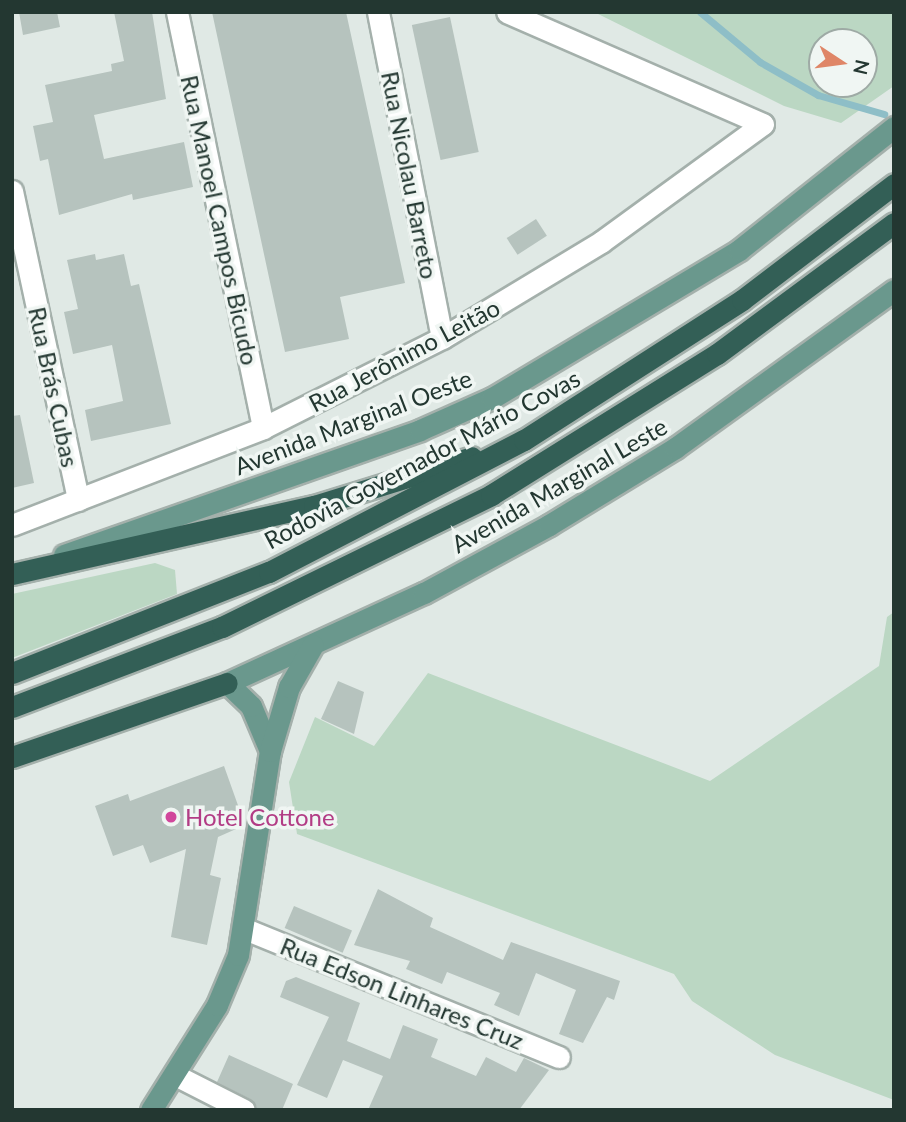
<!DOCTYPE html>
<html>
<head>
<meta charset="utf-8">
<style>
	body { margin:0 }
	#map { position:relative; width:906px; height:1122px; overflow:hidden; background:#e0e9e5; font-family:Lato,sans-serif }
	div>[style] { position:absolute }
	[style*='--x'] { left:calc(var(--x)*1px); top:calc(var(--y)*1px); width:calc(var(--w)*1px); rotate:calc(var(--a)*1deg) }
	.green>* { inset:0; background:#bbd7c3 }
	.stream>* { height:7px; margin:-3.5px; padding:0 3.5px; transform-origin:3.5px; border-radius:3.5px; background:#8ebec7 }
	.building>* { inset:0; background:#b6c3be; transform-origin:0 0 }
	.roads { filter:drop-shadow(2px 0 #a4b0ab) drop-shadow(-2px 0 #a4b0ab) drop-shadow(0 2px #a4b0ab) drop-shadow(0 -2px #a4b0ab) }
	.minor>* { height:21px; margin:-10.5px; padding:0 10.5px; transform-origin:10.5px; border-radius:10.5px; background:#fff }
	.major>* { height:21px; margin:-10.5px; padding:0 10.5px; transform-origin:10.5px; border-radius:10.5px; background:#6a988d }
	.highway>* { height:21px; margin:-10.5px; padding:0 10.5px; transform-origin:10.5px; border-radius:10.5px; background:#335f56 }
	.dots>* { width:19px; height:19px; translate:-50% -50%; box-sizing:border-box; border:4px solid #f0f6f3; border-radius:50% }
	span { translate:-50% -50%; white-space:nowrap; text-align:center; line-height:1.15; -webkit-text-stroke:7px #f0f6f3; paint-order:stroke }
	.street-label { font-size:24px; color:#233731 }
	.hotel-label { font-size:24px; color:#b23c85 }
	.left { translate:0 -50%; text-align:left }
	.frame { position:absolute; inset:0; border:14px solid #233731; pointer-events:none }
	.north { position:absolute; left:808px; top:28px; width:70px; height:70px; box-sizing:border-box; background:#f0f6f3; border:2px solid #9eaaa5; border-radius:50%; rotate:103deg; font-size:19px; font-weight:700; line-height:28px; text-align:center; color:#233731 }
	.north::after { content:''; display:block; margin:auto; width:24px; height:32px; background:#df8667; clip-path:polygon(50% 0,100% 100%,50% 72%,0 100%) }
</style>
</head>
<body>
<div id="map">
	<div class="green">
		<div style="clip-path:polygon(evenodd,594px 12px,894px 12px,894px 86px,841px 123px,784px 106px,594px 12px,822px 42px,864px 42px,864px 84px,822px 84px,822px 42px)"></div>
		<div style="clip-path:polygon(155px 563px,175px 570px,177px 594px,12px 658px,12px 594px)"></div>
		<div style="clip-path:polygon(894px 612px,894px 1100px,775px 1055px,692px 1001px,674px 974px,297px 834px,289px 782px,315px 717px,374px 746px,428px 673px,710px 781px,879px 666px,887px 617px)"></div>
	</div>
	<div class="stream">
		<div style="--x:700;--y:12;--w:78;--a:39.8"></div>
		<div style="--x:760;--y:62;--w:67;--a:29.6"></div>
		<div style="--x:818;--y:95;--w:69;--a:16.1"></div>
	</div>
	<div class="building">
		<div style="clip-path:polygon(19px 12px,57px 12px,60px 27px,23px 35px)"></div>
		<div style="clip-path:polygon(114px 12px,152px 12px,166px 99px,94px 115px,104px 159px,184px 142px,193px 187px,133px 200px,132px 194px,59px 215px,48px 159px,40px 161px,33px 126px,53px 122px,45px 85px,112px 71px,111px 64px,124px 61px)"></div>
		<div style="clip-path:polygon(212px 12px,346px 12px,405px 283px,340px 297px,349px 339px,285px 352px)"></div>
		<div style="left:450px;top:17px;width:138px;height:39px;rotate:78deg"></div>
		<div style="left:536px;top:219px;width:20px;height:35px;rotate:57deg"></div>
		<div style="clip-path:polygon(95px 254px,96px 260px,124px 254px,131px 286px,139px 284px,171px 424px,91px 441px,85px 410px,123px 401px,112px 345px,73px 354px,64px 312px,78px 309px,67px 260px)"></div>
		<div style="clip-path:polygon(20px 415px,34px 483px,12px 488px,12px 416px)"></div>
		<div style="clip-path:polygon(338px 681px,364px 692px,354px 734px,321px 719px)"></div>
		<div style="clip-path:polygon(224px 766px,245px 825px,218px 837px,210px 875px,221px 878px,207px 945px,171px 937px,186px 849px,150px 863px,143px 845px,113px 856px,95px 806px,128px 794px,130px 801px)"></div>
		<div style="clip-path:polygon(378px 889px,433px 918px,430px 927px,503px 960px,511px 942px,620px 981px,614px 1000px,607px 997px,583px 1043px,559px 1034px,576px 990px,536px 973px,519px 1016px,494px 1005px,500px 993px,447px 972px,442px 984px,406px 969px,410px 961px,354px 945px)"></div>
		<div style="left:294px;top:906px;width:63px;height:24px;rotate:23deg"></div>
		<div style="clip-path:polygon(296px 977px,360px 1003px,347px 1041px,390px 1059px,403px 1025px,438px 1039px,431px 1057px,476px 1076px,486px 1057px,516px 1072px,524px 1058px,549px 1070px,519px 1110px,368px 1110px,383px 1076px,343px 1060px,327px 1098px,297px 1085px,329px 1017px,280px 997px,286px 981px)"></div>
		<div style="clip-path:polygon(229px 1055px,293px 1084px,282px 1110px,257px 1110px,250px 1099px,217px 1082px)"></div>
	</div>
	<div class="roads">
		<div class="minor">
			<div style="--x:177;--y:12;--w:425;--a:78.3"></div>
			<div style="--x:378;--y:12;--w:332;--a:78.9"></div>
			<div style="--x:12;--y:191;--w:316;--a:77.9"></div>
			<div style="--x:12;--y:525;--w:269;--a:-21.1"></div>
			<div style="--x:263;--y:428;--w:200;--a:-26.7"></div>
			<div style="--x:442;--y:338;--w:186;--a:-31.1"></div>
			<div style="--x:601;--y:242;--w:200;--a:-36.1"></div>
			<div style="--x:763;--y:124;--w:279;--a:-156.4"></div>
			<div style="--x:245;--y:929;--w:339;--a:22.2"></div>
			<div style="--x:175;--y:1075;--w:77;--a:26.9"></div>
		</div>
		<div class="major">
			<div style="--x:64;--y:555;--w:377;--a:-19.3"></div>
			<div style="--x:420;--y:430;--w:79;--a:-24"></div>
			<div style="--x:492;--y:398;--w:288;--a:-30.9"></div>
			<div style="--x:739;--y:250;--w:198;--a:-38.4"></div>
			<div style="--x:270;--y:751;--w:49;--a:-112.9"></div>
			<div style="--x:251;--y:706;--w:33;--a:-136"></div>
			<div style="--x:227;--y:683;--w:217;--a:-24.6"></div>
			<div style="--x:424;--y:593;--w:142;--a:-28.5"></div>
			<div style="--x:549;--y:525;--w:148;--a:-31.4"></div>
			<div style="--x:675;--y:448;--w:270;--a:-35.8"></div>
			<div style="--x:151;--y:1110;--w:124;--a:-57.8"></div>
			<div style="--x:217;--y:1005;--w:54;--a:-67.2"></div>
			<div style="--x:238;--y:955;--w:206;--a:-81.1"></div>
			<div style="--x:270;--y:751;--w:67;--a:-73.5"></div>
			<div style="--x:289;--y:687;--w:48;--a:-60.3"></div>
		</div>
		<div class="highway">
			<div style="--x:12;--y:574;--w:310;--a:-12.7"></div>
			<div style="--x:314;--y:506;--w:165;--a:-17.2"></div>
			<div style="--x:12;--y:673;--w:276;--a:-21.5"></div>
			<div style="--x:269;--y:572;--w:287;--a:-27.4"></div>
			<div style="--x:524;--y:440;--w:259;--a:-32.7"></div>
			<div style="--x:742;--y:300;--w:191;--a:-37.3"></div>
			<div style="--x:12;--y:707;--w:225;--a:-20.9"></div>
			<div style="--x:222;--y:627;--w:300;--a:-26.1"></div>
			<div style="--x:491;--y:495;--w:266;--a:-32"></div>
			<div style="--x:717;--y:354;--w:220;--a:-36.5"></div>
			<div style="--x:12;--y:757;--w:227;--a:-19"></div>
		</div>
	</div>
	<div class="dots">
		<div style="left:171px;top:817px;background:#d1479c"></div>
	</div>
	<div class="street-label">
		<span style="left:410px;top:175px;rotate:79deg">Rua Nicolau Barreto</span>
		<span style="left:220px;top:220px;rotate:78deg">Rua Manoel Campos Bicudo</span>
		<span style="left:404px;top:355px;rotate:-28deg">Rua Jerônimo Leitão</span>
		<span style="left:54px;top:387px;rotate:78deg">Rua Brás Cubas</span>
		<span style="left:353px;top:422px;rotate:-21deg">Avenida Marginal Oeste</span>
		<span style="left:422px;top:459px;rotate:-28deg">Rodovia Governador Mário Covas</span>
		<span style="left:559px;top:485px;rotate:-30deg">Avenida Marginal Leste</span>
		<span style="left:402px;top:993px;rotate:22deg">Rua Edson Linhares Cruz</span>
	</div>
	<div class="hotel-label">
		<span class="left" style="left:185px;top:817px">Hotel Cottone</span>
	</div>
	<div class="frame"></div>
	<div class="north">N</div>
</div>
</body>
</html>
